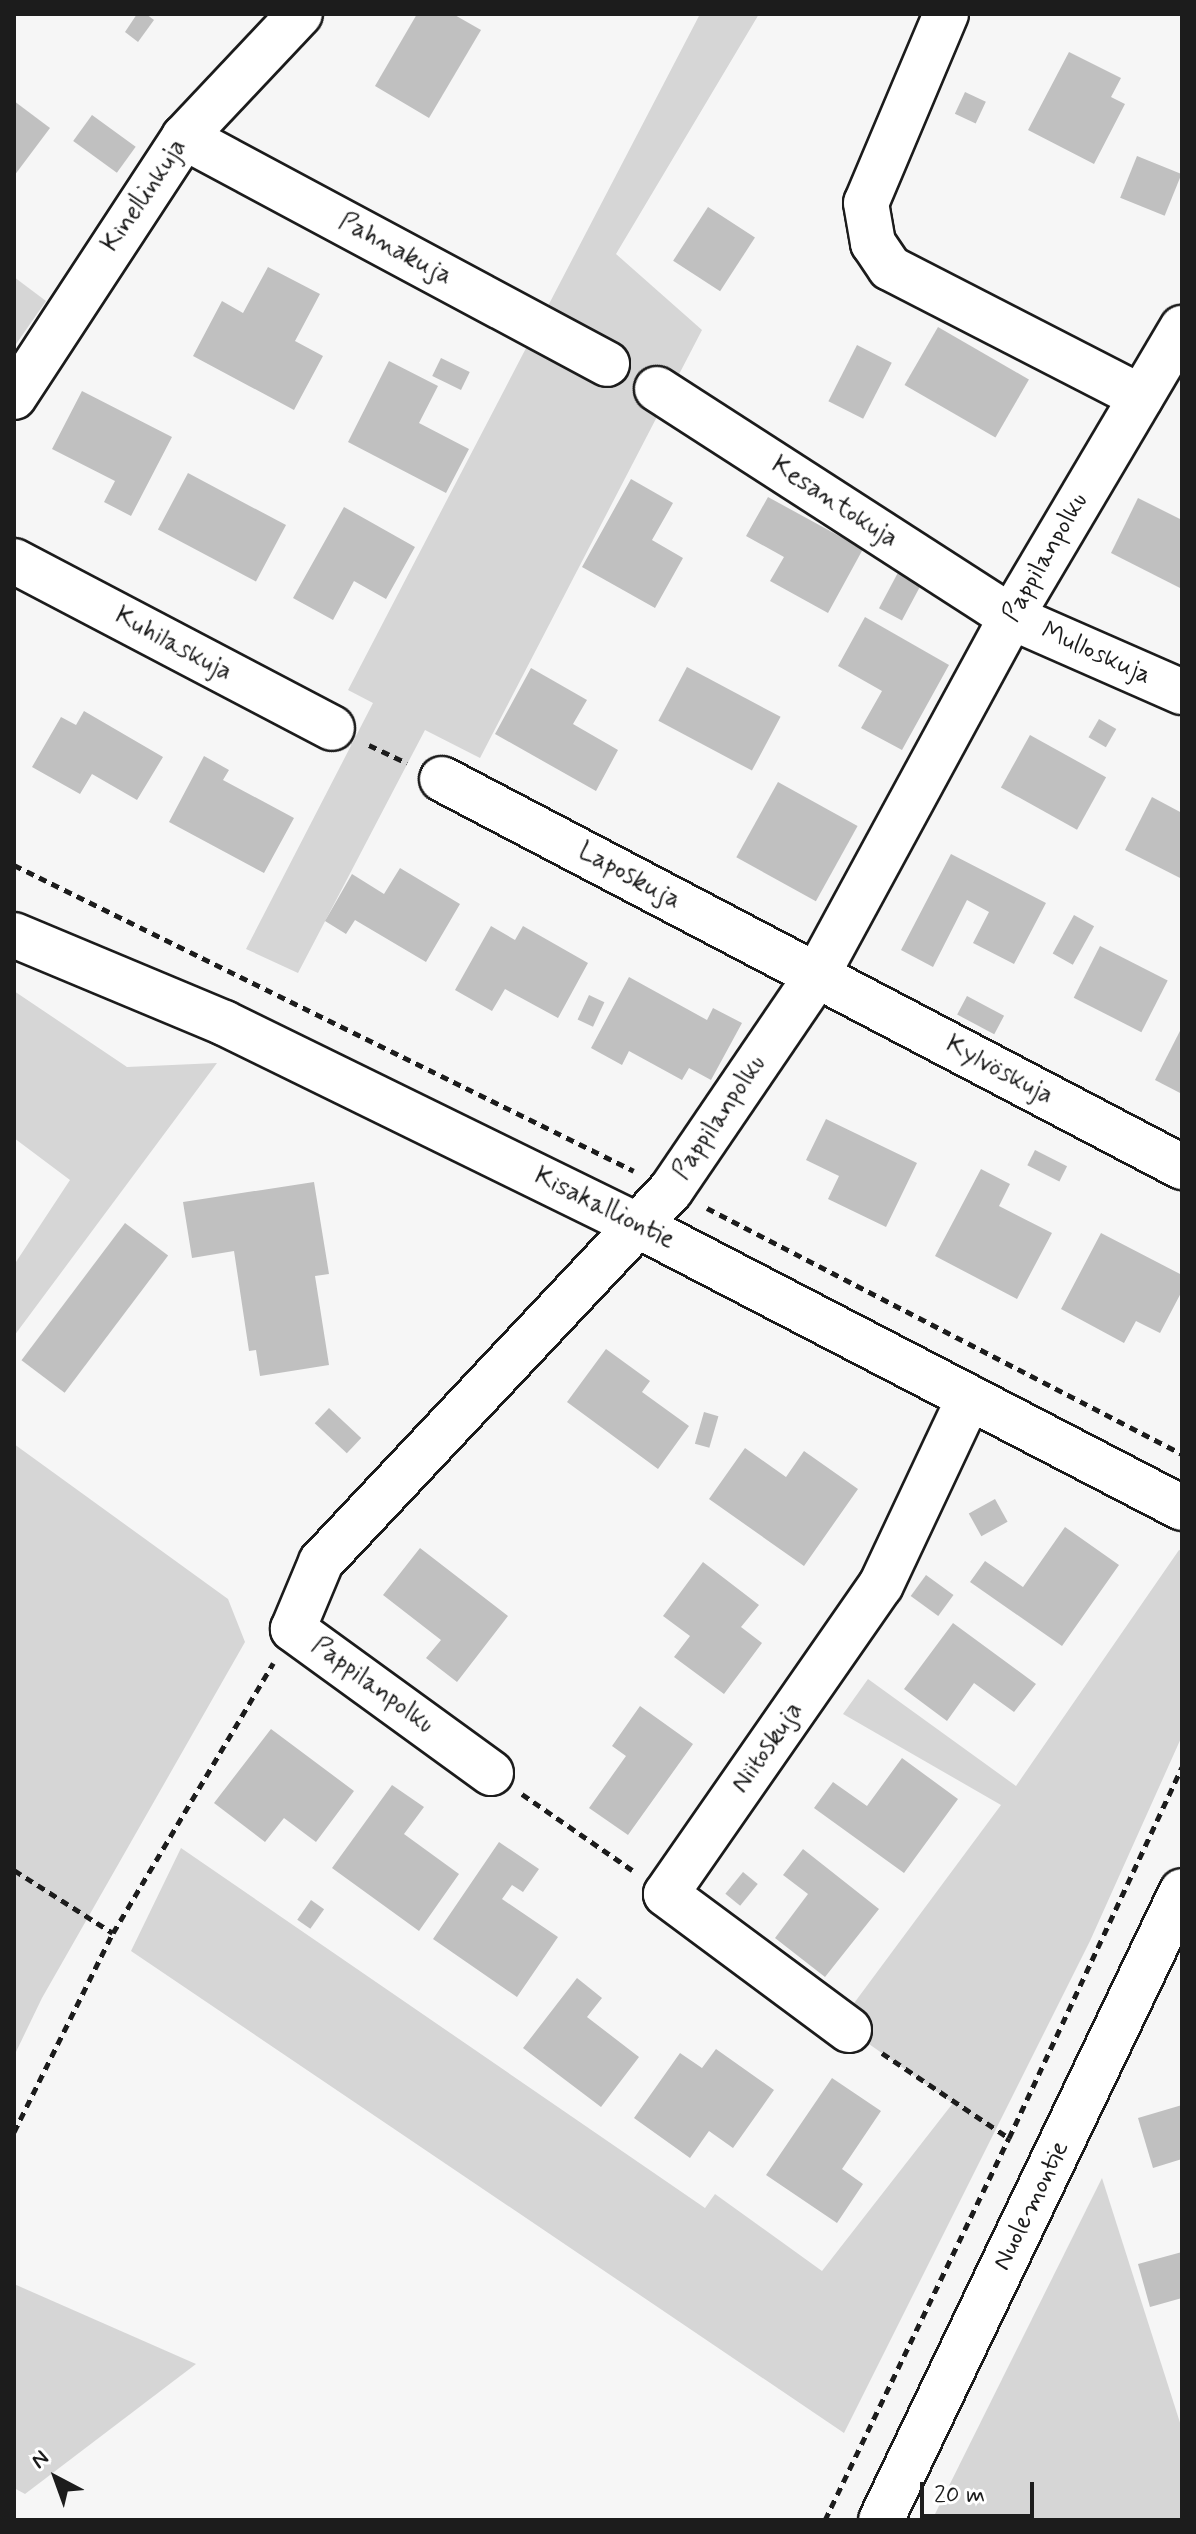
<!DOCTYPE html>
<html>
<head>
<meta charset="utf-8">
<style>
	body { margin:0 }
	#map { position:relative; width:1196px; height:2534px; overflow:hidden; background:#f6f6f6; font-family:Mynerve,sans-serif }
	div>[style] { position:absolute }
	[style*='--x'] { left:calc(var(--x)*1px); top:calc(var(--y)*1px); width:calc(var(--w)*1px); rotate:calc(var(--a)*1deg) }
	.green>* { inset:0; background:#d6d6d6 }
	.building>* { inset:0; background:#c0c0c0; transform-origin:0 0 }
	.path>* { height:5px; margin-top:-2.5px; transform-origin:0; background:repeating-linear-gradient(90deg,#1c1c1c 0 8px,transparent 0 14px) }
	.roads { filter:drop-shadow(2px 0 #1c1c1c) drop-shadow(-2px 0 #1c1c1c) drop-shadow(0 2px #1c1c1c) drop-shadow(0 -2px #1c1c1c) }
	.minor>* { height:44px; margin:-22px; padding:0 22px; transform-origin:22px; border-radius:22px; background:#fff }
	span { translate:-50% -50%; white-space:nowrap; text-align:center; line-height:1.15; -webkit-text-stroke:7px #fff; paint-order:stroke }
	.street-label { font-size:26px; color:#1c1c1c }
	.frame { position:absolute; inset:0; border:16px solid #1c1c1c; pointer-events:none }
	.north { position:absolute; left:16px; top:2438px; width:80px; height:80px; -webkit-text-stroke:6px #fff; paint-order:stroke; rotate:319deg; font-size:22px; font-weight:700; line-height:32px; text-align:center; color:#1c1c1c }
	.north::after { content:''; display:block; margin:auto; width:28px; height:36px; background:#1c1c1c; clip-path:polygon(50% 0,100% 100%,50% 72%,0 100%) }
	.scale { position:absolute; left:920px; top:2482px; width:114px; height:36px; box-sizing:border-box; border:4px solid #1c1c1c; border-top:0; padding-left:10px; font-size:24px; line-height:28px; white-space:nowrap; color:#1c1c1c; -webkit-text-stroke:6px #fff; paint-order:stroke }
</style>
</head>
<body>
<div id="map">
	<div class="green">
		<div style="clip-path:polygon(700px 14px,759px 14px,616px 254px,702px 330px,480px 758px,425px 730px,298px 973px,246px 949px,373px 703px,348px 690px)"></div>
		<div style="clip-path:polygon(14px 277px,46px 301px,14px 347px)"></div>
		<div style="clip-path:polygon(14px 991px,127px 1067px,217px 1063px,14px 1336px,14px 1265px,70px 1180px,14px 1138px)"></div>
		<div style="clip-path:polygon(14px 1444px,228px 1599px,245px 1642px,42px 1998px,14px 2056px)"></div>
		<div style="clip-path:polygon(1179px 1550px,1182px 1551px,1182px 1736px,1090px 1941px,844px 2433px,131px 1951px,181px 1848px,705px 2208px,715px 2194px,822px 2271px,953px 2103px,849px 2030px,846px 2014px,1001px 1805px,843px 1714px,868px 1679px,1016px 1786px)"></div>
		<div style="clip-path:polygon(1102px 2178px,1182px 2429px,1182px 2520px,932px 2520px)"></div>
		<div style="clip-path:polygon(14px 2284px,196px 2364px,25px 2494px,14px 2488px)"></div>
	</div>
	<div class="building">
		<div style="clip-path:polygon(137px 14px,146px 14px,154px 20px,138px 42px,125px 32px)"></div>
		<div style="clip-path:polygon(417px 14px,453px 14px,481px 30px,429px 118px,375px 86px)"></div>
		<div style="clip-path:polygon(1069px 52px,1121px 78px,1111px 97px,1125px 104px,1094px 164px,1028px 130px)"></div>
		<div style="left:965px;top:92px;width:23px;height:24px;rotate:25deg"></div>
		<div style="clip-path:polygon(14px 101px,50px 128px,14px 176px)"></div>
		<div style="left:92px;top:115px;width:54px;height:32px;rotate:36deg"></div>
		<div style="left:1137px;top:156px;width:48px;height:45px;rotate:22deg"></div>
		<div style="left:708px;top:207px;width:56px;height:64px;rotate:33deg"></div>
		<div style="clip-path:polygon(268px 267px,320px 294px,295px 341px,323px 356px,294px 410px,193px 356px,222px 301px,243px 313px)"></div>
		<div style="left:938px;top:327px;width:105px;height:67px;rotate:30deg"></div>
		<div style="left:857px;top:345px;width:39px;height:63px;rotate:27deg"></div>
		<div style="left:441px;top:358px;width:32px;height:20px;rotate:26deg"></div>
		<div style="clip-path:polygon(389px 361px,438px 386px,419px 423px,469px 449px,446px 493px,348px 442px)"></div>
		<div style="clip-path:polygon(82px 391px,172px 437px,131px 516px,104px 502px,115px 481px,52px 449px)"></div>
		<div style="left:188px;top:473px;width:111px;height:64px;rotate:28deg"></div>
		<div style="clip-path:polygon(631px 479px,673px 503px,652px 540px,683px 558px,655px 608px,582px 567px)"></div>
		<div style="clip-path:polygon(768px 497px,863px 549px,828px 613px,770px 581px,784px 557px,746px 536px)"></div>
		<div style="clip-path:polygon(1138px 498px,1182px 520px,1182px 589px,1111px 553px)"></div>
		<div style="clip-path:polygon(344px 507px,415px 547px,386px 599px,354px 581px,333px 620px,293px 598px)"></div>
		<div style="left:902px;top:565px;width:26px;height:49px;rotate:28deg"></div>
		<div style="clip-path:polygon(865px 617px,949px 665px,902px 750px,861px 728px,882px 691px,838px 666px)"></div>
		<div style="left:687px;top:667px;width:106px;height:61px;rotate:28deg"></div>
		<div style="clip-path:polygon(531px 668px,587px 700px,573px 724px,618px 750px,596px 791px,495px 734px)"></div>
		<div style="clip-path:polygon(84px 711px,163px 757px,137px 800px,92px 774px,80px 794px,32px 767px,61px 717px,76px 725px)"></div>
		<div style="left:1099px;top:719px;width:20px;height:21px;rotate:30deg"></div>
		<div style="left:1030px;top:735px;width:87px;height:60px;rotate:29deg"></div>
		<div style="clip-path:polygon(204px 756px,229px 770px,223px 780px,294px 818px,264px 873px,169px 822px)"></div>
		<div style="left:778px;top:782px;width:91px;height:86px;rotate:29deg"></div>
		<div style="clip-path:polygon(1152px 797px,1182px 813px,1182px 879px,1125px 850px)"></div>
		<div style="clip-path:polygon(951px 854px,1046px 903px,1014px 964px,973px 943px,989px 912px,967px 900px,933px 967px,901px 950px)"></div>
		<div style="clip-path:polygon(400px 868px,460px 904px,426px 962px,355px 920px,346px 934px,325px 921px,352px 874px,384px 894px)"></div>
		<div style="left:1074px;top:915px;width:23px;height:44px;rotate:29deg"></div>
		<div style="clip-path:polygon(491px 926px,515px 940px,523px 926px,588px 963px,558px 1018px,505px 989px,492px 1011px,455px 990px)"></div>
		<div style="left:1100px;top:946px;width:76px;height:58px;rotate:27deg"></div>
		<div style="clip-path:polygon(629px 977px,707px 1020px,713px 1008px,742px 1023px,711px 1080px,689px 1068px,682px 1080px,629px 1051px,622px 1065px,591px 1048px)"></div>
		<div style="left:589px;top:995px;width:17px;height:27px;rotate:25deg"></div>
		<div style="left:967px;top:996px;width:42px;height:21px;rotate:28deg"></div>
		<div style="clip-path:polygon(1182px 1027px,1182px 1094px,1155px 1080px)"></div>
		<div style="clip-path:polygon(826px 1119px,917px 1163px,886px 1227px,828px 1199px,839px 1176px,806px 1160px)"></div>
		<div style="left:1035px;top:1150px;width:36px;height:17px;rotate:27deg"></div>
		<div style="clip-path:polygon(981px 1169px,1010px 1184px,999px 1206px,1052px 1233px,1017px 1299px,935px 1256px)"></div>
		<div style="clip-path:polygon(314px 1182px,329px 1274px,315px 1276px,329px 1365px,260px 1376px,256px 1350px,249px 1351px,234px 1251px,192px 1258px,183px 1202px)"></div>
		<div style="left:125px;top:1223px;width:54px;height:172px;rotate:37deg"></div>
		<div style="clip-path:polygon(1101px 1233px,1182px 1275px,1182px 1291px,1160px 1333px,1136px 1321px,1124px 1343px,1061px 1309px)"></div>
		<div style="clip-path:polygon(606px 1349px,650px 1381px,642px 1392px,689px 1426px,658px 1469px,567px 1402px)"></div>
		<div style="left:329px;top:1408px;width:44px;height:21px;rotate:43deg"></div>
		<div style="left:704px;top:1412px;width:15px;height:33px;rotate:16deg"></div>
		<div style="clip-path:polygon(745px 1448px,786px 1477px,804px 1451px,858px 1489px,804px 1566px,709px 1499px)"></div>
		<div style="left:995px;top:1499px;width:26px;height:30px;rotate:61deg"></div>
		<div style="clip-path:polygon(1065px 1527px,1119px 1565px,1062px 1646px,970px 1582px,985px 1561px,1023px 1587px)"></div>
		<div style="clip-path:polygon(420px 1548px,508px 1616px,457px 1682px,426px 1658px,441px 1640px,383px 1595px)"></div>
		<div style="clip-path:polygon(703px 1562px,759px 1605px,741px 1627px,762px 1643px,724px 1694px,674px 1657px,690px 1636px,663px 1616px)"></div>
		<div style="left:926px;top:1575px;width:34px;height:26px;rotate:36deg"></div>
		<div style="clip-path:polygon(953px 1623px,1036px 1684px,1014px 1712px,974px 1683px,947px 1721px,904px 1689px)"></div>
		<div style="clip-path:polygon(640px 1706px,693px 1744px,628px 1835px,589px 1808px,626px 1756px,612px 1746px)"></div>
		<div style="clip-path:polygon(271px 1729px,354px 1791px,316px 1842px,284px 1818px,265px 1842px,214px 1803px)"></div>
		<div style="clip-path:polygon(902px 1758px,958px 1799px,904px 1873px,814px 1808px,833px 1782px,867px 1806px)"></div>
		<div style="clip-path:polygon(392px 1785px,424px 1807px,404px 1834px,459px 1874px,419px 1931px,332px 1868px)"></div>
		<div style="clip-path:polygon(499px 1842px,539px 1869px,523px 1892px,512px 1885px,502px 1899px,558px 1937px,517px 1997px,433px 1939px)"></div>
		<div style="clip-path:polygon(803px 1849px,879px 1909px,825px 1977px,775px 1938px,808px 1894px,783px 1875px)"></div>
		<div style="left:743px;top:1872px;width:19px;height:28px;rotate:39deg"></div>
		<div style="left:311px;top:1900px;width:16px;height:24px;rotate:35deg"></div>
		<div style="clip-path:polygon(577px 1978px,602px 1998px,587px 2017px,639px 2057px,601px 2107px,523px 2048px)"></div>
		<div style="clip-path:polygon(716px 2049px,774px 2090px,733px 2148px,709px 2131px,690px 2158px,634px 2118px,680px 2053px,702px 2068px)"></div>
		<div style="clip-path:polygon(832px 2078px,881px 2111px,842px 2169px,863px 2184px,837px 2223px,766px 2175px)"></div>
		<div style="clip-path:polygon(1182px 2105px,1182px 2159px,1153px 2168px,1138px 2118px)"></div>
		<div style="clip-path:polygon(1182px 2252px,1182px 2298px,1150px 2307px,1138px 2264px)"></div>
	</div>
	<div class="path">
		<div style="--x:369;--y:745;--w:42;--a:25.3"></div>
		<div style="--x:14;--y:865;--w:691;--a:26.27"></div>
		<div style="--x:707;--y:1208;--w:535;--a:27.38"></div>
		<div style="--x:522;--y:1794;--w:134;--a:34.6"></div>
		<div style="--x:14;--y:1870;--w:117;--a:32.5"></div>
		<div style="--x:882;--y:2053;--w:153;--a:33.8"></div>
		<div style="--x:14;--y:2132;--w:222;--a:-63.6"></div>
		<div style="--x:113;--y:1933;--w:314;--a:-59.3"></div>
		<div style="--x:825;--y:2520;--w:424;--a:-64.3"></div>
		<div style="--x:1009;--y:2138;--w:409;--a:-65"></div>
	</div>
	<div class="roads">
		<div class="minor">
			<div style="--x:946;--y:14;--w:205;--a:112.9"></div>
			<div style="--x:866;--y:203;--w:41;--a:80.1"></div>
			<div style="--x:873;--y:243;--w:30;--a:56"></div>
			<div style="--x:890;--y:268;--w:282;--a:27.2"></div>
			<div style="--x:184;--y:137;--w:480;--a:28.2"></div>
			<div style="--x:657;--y:389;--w:421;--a:32.8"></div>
			<div style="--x:1011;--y:617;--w:187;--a:23.7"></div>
			<div style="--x:14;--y:397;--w:311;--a:-56.8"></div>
			<div style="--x:184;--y:137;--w:169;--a:-46.7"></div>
			<div style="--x:14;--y:561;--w:359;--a:27.7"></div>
			<div style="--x:442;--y:779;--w:836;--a:27.67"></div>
			<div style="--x:14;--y:935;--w:228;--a:22.7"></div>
			<div style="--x:224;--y:1023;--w:460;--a:26.1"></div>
			<div style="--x:637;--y:1225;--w:614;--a:27.44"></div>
			<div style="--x:491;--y:1773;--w:245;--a:-144"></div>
			<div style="--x:293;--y:1629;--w:73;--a:-67.3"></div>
			<div style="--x:321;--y:1562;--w:511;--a:-46.75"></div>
			<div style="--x:671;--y:1190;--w:260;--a:-55.8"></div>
			<div style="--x:817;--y:975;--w:407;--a:-61.5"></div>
			<div style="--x:1011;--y:617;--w:336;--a:-59.4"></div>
			<div style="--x:849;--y:2030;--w:228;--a:-143.4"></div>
			<div style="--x:666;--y:1894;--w:376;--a:-55.2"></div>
			<div style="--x:881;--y:1585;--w:207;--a:-64.8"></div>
			<div style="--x:881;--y:2520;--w:697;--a:-64.43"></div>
		</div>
	</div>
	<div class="street-label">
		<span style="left:145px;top:196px;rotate:-56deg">Kinellinkuja</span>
		<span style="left:395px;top:250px;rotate:28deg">Pahnakuja</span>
		<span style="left:834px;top:503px;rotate:33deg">Kesantokuja</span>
		<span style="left:1046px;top:558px;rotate:-60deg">Pappilanpolku</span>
		<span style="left:173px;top:645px;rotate:28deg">Kuhilaskuja</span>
		<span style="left:1096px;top:654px;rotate:24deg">Mulloskuja</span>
		<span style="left:629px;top:877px;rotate:28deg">Laposkuja</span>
		<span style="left:999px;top:1071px;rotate:28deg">Kylvöskuja</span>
		<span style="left:720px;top:1118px;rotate:-56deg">Pappilanpolku</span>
		<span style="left:604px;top:1209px;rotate:26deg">Kisakalliontie</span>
		<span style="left:372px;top:1686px;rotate:36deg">Pappilanpolku</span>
		<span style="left:768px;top:1748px;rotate:-55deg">Niitoskuja</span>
		<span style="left:1032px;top:2206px;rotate:-64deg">Nuolemontie</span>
	</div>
	<div class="frame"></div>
	<div class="north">N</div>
	<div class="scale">20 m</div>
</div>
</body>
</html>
